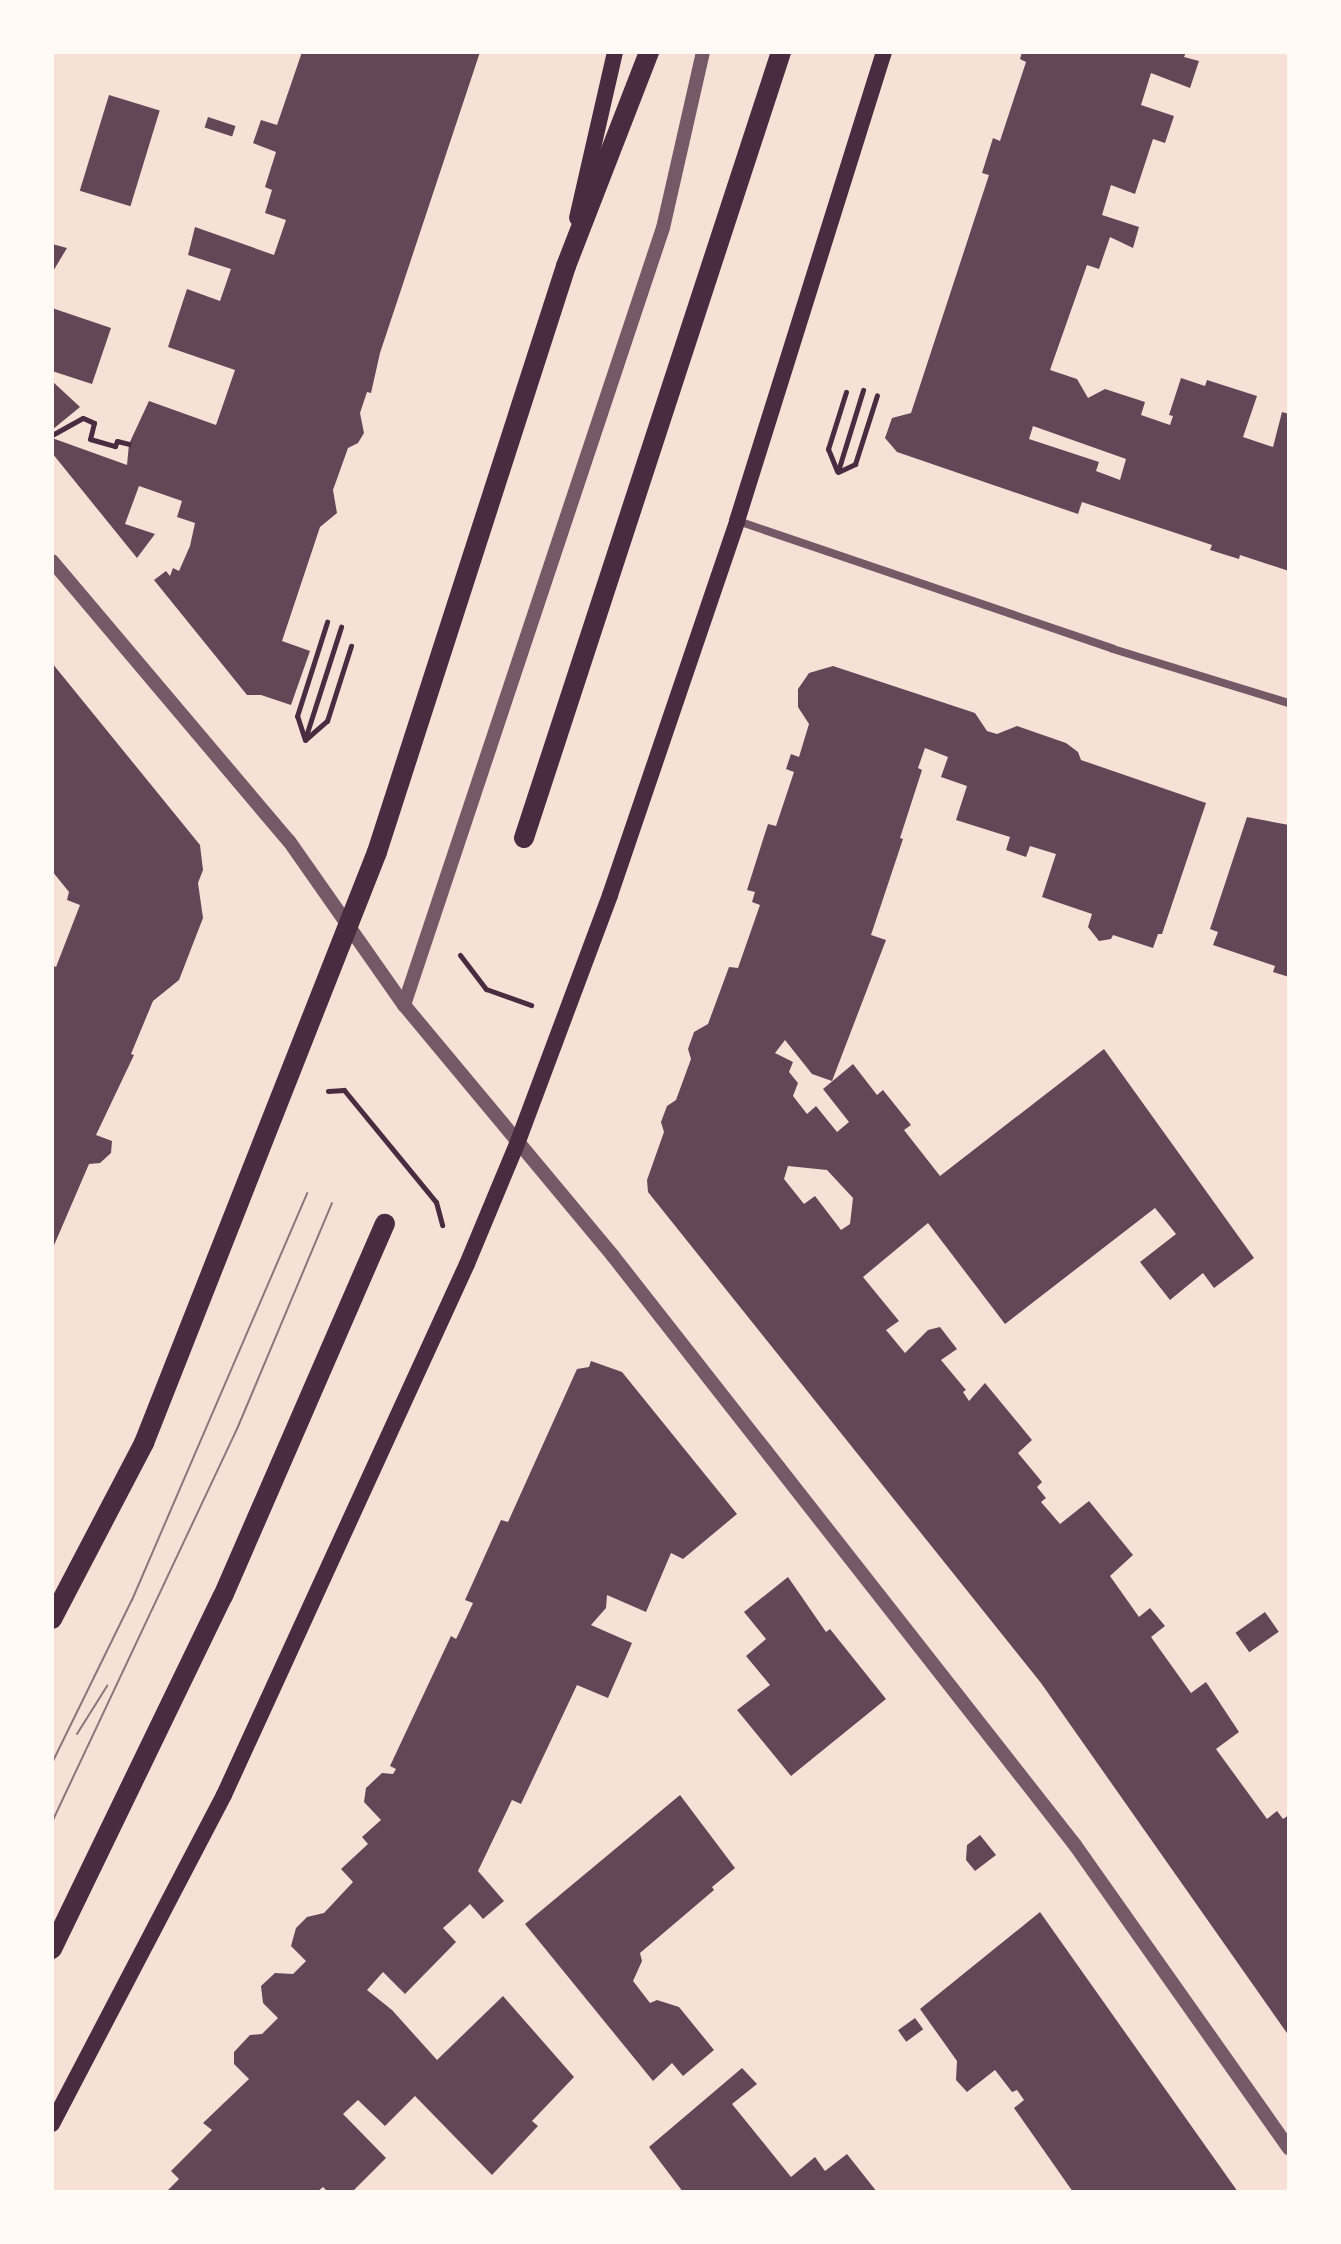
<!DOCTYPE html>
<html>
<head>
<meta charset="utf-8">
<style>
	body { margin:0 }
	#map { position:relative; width:1341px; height:2244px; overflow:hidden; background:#f7e1d7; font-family:"Fira Sans Condensed",sans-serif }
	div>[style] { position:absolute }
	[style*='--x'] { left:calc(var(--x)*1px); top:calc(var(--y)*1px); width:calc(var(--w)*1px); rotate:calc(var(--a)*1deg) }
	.building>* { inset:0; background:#644757; transform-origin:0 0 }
	.path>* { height:5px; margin:-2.5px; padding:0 2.5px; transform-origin:2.5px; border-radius:2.5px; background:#4a2c40 }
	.minor>* { height:8px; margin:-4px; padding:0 4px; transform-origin:4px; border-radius:4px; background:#755966 }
	.tertiary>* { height:14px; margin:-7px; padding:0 7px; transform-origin:7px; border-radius:7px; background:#755966 }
	.secondary>* { height:16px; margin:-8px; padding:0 8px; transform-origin:8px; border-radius:8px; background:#4a2c40 }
	.primary>* { height:20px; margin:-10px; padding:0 10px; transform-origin:10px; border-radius:10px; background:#4a2c40 }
	.tram>* { height:2px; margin:-1px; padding:0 1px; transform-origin:1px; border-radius:1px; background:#8f747c }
	span { translate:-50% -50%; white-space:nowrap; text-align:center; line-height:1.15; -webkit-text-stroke:6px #fffaf5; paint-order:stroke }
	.frame { position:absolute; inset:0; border:54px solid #fffaf5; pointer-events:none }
</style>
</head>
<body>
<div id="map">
	<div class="building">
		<div style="clip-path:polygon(302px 52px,480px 52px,380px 353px,371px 393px,367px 392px,360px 413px,364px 433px,358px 443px,348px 448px,333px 490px,337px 513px,320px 527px,282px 641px,310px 651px,291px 705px,261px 695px,247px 695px,154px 580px,166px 571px,170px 576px,173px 568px,179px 571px,190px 546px,195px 523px,177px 517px,182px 501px,139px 486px,125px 524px,155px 534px,137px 558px,52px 453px,52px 438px,127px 465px,129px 444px,149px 401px,216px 425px,235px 370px,168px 347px,187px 289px,220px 301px,231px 269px,188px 255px,195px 227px,274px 255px,286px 220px,265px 213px,272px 190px,265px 187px,276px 152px,253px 143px,261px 120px,277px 125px)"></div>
		<div style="clip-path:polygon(evenodd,1022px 52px,1186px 52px,1184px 57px,1199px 61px,1190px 88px,1151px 73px,1141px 105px,1174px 116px,1165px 143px,1153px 139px,1135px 194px,1111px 185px,1102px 215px,1139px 227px,1133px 248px,1110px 237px,1099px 269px,1087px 265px,1050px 370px,1077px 379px,1088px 398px,1105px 389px,1145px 402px,1141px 415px,1170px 425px,1173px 416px,1169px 415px,1181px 378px,1205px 386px,1207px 380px,1257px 396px,1243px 437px,1273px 447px,1282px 412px,1289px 414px,1289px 571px,1240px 555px,1239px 559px,1210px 550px,1212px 545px,1082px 502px,1078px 514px,897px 452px,885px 438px,892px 418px,911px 413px,989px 175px,982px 173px,993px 138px,1000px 141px,1026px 62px,1020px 59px,1022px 52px,1033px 426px,1126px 459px,1120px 480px,1096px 471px,1099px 462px,1029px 439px,1033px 426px)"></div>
		<div style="left:109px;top:95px;width:53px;height:100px;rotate:17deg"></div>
		<div style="left:208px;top:117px;width:29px;height:11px;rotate:18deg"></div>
		<div style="clip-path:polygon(52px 244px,67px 248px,52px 273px)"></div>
		<div style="clip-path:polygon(52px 308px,111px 328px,92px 384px,52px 371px)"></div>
		<div style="clip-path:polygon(52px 381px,80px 407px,52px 430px)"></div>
		<div style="clip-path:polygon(52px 663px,200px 845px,203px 870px,198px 883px,203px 918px,179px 980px,153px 1001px,131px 1054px,134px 1055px,96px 1135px,112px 1141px,111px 1153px,100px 1163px,89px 1164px,52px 1250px,52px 965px,56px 967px,80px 905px,67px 900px,69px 892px,52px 871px)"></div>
		<div style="clip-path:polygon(evenodd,833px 666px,975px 713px,987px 731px,997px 734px,1017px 726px,1066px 743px,1078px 752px,1081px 760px,1206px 803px,1162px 934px,1158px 934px,1153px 948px,1113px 935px,1111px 939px,1099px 941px,1088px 927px,1092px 914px,1042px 897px,1056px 854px,1030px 846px,1026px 857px,1006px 850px,1010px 837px,956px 820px,967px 786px,941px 777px,948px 757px,925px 748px,918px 768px,922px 770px,900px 838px,903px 839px,871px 935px,886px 940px,832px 1081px,812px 1074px,785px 1040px,775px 1053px,793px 1062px,789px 1072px,798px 1083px,793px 1096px,807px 1114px,816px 1106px,837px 1132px,849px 1122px,823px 1089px,853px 1064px,877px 1095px,883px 1090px,911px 1125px,904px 1130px,940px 1176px,1104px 1049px,1254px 1258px,1214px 1288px,1203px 1273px,1170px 1300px,1140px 1262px,1176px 1234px,1155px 1208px,1005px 1324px,928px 1223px,863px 1277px,899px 1321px,886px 1330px,905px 1353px,928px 1330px,940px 1327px,957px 1349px,941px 1360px,966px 1390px,963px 1392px,969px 1401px,985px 1383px,1032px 1440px,1018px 1453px,1042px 1482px,1037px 1487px,1046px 1498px,1041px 1502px,1060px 1524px,1089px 1501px,1133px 1555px,1110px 1576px,1139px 1617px,1150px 1608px,1165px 1626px,1151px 1637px,1191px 1693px,1206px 1682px,1239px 1732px,1216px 1749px,1267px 1819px,1277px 1811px,1283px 1819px,1289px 1815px,1289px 2036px,1041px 1683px,648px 1192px,647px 1180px,664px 1132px,661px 1122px,667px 1106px,676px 1100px,691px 1059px,688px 1049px,694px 1032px,708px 1024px,729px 967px,738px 968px,760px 905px,752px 902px,755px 892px,747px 890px,768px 824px,776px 826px,794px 772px,786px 769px,791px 754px,799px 757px,809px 724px,798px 707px,798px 689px,809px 673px,833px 666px,788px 1166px,827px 1170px,853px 1198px,850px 1224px,841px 1230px,815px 1196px,804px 1204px,784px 1179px,788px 1166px)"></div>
		<div style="clip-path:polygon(1247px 817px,1289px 825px,1289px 977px,1273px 972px,1275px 966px,1213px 945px,1218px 932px,1210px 929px)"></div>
		<div style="clip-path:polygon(591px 1361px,622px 1372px,737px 1514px,683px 1559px,671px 1553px,646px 1612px,607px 1595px,606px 1608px,591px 1625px,632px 1643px,608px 1698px,577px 1685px,521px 1804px,512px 1800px,478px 1871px,504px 1901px,483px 1919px,470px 1904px,443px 1928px,456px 1942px,405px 1994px,383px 1972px,367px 1990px,392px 2010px,437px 2060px,503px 1996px,574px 2077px,532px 2121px,538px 2126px,492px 2175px,415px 2096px,385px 2126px,358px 2100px,343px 2114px,386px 2158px,352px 2192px,328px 2192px,323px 2187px,317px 2192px,166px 2192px,179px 2179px,171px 2171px,212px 2130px,203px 2123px,249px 2079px,234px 2064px,234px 2052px,250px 2035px,262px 2034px,278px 2018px,263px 2003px,261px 1986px,275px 1973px,293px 1974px,306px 1961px,291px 1946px,296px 1928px,307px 1917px,324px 1913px,353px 1882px,341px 1869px,368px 1844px,362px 1837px,381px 1820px,364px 1802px,366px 1788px,382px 1773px,393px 1774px,396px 1769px,390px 1766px,451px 1636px,456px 1639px,459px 1633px,473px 1603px,465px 1600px,501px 1520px,508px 1522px,577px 1369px,589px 1367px)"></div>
		<div style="clip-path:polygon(788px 1577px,826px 1632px,830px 1629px,886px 1699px,791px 1776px,737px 1710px,770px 1685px,746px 1656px,766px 1639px,744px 1612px)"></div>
		<div style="left:1265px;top:1612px;width:24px;height:36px;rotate:55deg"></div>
		<div style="clip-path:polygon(680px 1795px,735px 1868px,712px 1887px,714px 1890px,640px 1953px,642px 1961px,633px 1981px,650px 2003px,657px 2000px,679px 2007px,714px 2050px,683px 2076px,672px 2063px,653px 2081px,525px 1924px)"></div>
		<div style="clip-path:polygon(980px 1835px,996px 1855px,975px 1871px,966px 1860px,967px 1845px)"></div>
		<div style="clip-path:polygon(1040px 1912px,1076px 1963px,1238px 2192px,1073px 2192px,1014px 2108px,1024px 2100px,1017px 2090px,1012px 2092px,995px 2070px,967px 2092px,956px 2080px,957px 2061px,920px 2009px)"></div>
		<div style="left:915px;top:2018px;width:14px;height:21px;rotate:54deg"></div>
		<div style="clip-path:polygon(742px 2068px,757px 2084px,732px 2104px,791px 2177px,815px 2157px,825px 2171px,847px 2154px,877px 2192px,683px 2192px,649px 2147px)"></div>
	</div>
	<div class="path">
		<div style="--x:52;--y:435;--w:35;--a:-29"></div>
		<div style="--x:83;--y:418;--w:12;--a:24"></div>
		<div style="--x:94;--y:423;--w:16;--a:104"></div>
		<div style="--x:90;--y:439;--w:26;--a:16"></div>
		<div style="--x:115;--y:446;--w:5;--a:-68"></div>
		<div style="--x:117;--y:441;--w:12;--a:14"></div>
		<div style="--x:837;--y:471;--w:24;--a:-112"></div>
		<div style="--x:828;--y:449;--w:60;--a:-72.5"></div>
		<div style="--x:838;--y:471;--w:85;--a:-72.8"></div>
		<div style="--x:838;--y:472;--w:19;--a:-25"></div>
		<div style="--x:855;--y:464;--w:72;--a:-72.3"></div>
		<div style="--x:305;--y:739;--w:118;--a:-72.2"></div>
		<div style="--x:306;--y:739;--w:28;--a:-41"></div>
		<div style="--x:327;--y:721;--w:79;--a:-72.3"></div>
		<div style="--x:305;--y:740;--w:25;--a:-108"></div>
		<div style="--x:297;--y:716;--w:99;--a:-72.3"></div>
		<div style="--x:460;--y:955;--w:43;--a:52.6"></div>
		<div style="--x:486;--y:989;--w:48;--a:19.6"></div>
		<div style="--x:328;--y:1091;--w:16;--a:-4"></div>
		<div style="--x:344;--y:1090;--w:145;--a:50.6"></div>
		<div style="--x:436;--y:1202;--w:24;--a:75"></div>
	</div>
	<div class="minor">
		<div style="--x:738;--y:521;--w:396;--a:18.8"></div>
		<div style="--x:1113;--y:649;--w:184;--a:17.1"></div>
	</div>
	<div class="tertiary">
		<div style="--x:52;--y:561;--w:367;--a:49.8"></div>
		<div style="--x:289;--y:841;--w:200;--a:55"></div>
		<div style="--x:404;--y:1005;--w:327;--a:50.2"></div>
		<div style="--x:613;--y:1256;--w:749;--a:51.89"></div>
		<div style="--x:1075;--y:1845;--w:371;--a:54.8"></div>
		<div style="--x:404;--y:1005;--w:819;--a:-71.57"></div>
		<div style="--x:663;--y:228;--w:180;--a:-77.2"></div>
	</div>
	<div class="secondary">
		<div style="--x:577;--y:218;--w:170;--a:-77.1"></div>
		<div style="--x:52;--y:2124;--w:371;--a:-62.4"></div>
		<div style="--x:224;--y:1795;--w:584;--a:-65.41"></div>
		<div style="--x:467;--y:1264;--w:130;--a:-67.4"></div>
		<div style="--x:517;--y:1144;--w:266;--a:-69.5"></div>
		<div style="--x:610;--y:895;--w:395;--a:-71.2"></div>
		<div style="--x:737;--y:521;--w:491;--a:-72.6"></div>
	</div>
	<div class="primary">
		<div style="--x:524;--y:838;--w:827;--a:-71.89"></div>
		<div style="--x:52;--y:1619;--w:199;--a:-62.4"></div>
		<div style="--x:144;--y:1443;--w:635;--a:-68.48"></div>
		<div style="--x:377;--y:852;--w:616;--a:-72.12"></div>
		<div style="--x:566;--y:266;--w:230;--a:-68.8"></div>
		<div style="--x:52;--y:1949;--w:392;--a:-64.2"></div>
		<div style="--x:223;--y:1596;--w:406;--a:-66.5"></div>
	</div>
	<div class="tram">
		<div style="--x:77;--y:1734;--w:57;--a:-58"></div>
		<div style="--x:52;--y:1763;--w:182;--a:-63.9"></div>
		<div style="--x:132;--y:1600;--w:443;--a:-66.7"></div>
		<div style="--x:52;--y:1822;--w:434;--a:-64.8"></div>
		<div style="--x:237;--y:1429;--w:245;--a:-67.2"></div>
	</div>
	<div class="frame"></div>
</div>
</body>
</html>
